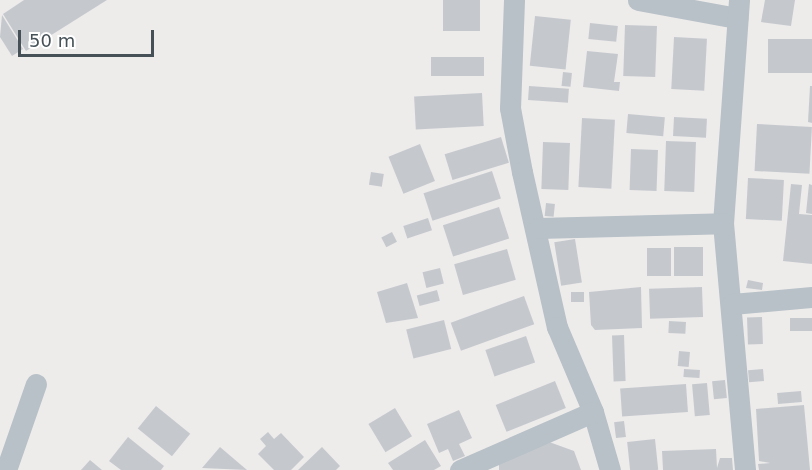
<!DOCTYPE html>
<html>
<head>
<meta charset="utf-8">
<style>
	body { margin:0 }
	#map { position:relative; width:812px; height:470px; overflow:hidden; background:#eeebeb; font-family:"DejaVu Sans",sans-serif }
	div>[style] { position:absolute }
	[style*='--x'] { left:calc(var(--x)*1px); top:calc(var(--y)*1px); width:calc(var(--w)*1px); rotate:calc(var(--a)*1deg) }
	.building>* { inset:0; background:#c5c9ce; transform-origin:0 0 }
	.street>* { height:21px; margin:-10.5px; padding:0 10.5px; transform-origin:10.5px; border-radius:10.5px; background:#b7c1c7 }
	span { translate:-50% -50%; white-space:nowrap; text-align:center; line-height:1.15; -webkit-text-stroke:6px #fff; paint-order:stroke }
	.scale { position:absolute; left:18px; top:30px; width:136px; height:27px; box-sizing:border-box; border:3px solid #455057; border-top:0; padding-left:8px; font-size:18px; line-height:21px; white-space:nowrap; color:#455057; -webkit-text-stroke:4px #fff; paint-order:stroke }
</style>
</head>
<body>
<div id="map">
	<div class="building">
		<div style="clip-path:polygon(24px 0,107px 0,26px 51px,3px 14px)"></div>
		<div style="left:443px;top:0;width:37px;height:31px"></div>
		<div style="clip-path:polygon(765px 0,795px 0,791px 26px,761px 22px)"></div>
		<div style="clip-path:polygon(2px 15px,23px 49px,12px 56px,0 37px)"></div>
		<div style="left:535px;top:16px;width:36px;height:50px;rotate:6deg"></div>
		<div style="left:590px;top:23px;width:28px;height:16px;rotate:6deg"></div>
		<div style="left:625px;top:25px;width:32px;height:51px;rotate:2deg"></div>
		<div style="left:674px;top:37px;width:33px;height:52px;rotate:3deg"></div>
		<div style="left:768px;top:39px;width:44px;height:34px"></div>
		<div style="clip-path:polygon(587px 51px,618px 54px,614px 82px,620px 82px,619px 91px,583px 87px)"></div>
		<div style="left:431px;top:57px;width:53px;height:19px"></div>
		<div style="left:563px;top:72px;width:9px;height:14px;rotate:6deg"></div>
		<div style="left:529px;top:86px;width:40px;height:14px;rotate:4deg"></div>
		<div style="clip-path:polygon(810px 86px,812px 86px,812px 123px,808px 122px)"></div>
		<div style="left:482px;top:93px;width:33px;height:68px;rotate:87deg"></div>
		<div style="left:628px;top:114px;width:37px;height:19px;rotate:5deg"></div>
		<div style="left:674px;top:117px;width:33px;height:19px;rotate:3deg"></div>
		<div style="left:582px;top:118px;width:33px;height:69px;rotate:3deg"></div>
		<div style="left:757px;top:124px;width:55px;height:47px;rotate:3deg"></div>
		<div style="left:501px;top:137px;width:27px;height:59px;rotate:73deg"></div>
		<div style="left:666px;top:141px;width:30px;height:50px;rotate:2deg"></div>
		<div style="left:543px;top:142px;width:27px;height:47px;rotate:2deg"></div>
		<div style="left:420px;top:144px;width:40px;height:34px;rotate:68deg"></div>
		<div style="left:631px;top:149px;width:27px;height:41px;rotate:2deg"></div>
		<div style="left:492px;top:171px;width:29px;height:72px;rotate:72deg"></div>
		<div style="left:371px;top:172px;width:13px;height:13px;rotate:9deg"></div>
		<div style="left:748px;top:178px;width:36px;height:41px;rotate:3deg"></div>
		<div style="clip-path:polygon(791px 184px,802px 185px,799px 214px,812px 215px,812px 264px,783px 261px)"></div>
		<div style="clip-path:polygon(809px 184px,812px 185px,812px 214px,806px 213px)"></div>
		<div style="left:546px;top:203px;width:9px;height:13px;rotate:6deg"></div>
		<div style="left:499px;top:207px;width:33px;height:59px;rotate:72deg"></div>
		<div style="left:428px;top:218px;width:13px;height:26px;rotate:72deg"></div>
		<div style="left:392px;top:232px;width:11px;height:12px;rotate:63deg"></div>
		<div style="left:575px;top:239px;width:44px;height:21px;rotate:81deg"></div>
		<div style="left:674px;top:247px;width:29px;height:29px"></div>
		<div style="left:647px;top:248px;width:24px;height:28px"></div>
		<div style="left:507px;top:249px;width:32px;height:55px;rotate:74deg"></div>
		<div style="left:440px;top:268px;width:16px;height:18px;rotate:76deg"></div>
		<div style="clip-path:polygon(748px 280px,763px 283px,762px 290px,746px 288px)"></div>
		<div style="clip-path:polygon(407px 283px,418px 318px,386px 323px,377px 292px)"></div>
		<div style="clip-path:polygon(641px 287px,642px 328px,595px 330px,591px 325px,589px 292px)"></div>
		<div style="left:702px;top:287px;width:30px;height:53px;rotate:88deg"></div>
		<div style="left:437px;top:290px;width:11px;height:21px;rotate:75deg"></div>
		<div style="left:584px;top:292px;width:10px;height:13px;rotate:90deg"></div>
		<div style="left:524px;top:296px;width:30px;height:78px;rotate:70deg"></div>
		<div style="left:762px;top:317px;width:27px;height:15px;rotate:88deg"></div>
		<div style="left:812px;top:318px;width:13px;height:22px;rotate:90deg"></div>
		<div style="left:444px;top:320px;width:30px;height:39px;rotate:76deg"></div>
		<div style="left:669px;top:321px;width:17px;height:12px;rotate:3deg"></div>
		<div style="left:624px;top:335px;width:46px;height:12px;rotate:88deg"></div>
		<div style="left:526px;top:336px;width:28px;height:43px;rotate:71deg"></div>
		<div style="left:679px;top:351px;width:11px;height:15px;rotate:5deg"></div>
		<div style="left:684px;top:369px;width:16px;height:8px;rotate:4deg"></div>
		<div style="left:763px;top:369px;width:12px;height:15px;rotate:85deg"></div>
		<div style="left:725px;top:380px;width:18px;height:13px;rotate:84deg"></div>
		<div style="left:555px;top:381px;width:29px;height:64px;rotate:68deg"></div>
		<div style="left:707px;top:383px;width:32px;height:15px;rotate:85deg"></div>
		<div style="left:686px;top:384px;width:28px;height:66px;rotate:86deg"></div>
		<div style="left:801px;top:391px;width:11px;height:24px;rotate:85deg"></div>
		<div style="clip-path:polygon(804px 405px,810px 470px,759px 470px,758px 464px,770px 463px,759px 461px,756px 409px)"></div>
		<div style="left:156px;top:406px;width:44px;height:29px;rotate:39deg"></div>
		<div style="left:395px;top:408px;width:33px;height:31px;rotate:59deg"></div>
		<div style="clip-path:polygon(459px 410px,472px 438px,459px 444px,465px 456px,453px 461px,448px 449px,439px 453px,427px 424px)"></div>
		<div style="left:624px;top:421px;width:16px;height:10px;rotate:83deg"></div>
		<div style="clip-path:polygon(268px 432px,274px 439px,281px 433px,304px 457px,291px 470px,274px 470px,258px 454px,266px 446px,260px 439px)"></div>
		<div style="clip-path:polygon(128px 437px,164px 466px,161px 470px,121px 470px,109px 461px)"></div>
		<div style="clip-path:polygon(541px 439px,574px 451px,581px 470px,499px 470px,499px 464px)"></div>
		<div style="left:655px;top:439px;width:31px;height:28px;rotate:84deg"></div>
		<div style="clip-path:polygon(425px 440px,441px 466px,434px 470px,393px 470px,388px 463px)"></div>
		<div style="clip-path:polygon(220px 447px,247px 470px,202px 468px)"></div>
		<div style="clip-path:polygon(322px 447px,340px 466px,336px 470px,298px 470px)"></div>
		<div style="clip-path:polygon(716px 449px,717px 468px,720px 458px,732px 458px,733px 470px,663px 470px,662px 451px)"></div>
		<div style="clip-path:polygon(90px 460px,102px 470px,81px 470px)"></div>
	</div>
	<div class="street">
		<div style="--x:514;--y:0;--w:108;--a:92.1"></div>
		<div style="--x:510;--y:108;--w:65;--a:79.4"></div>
		<div style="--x:522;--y:172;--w:159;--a:77.3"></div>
		<div style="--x:557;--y:327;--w:92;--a:67"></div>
		<div style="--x:593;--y:412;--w:60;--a:73.7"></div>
		<div style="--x:638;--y:0;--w:101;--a:10.3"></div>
		<div style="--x:739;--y:0;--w:224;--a:94.1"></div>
		<div style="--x:723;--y:223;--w:248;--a:84.9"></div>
		<div style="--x:538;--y:228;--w:185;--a:-1.5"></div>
		<div style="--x:732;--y:304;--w:80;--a:-5"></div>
		<div style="--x:6;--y:470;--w:91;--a:-70.8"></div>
		<div style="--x:460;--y:470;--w:145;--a:-23.6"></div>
	</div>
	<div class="scale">50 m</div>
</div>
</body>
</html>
